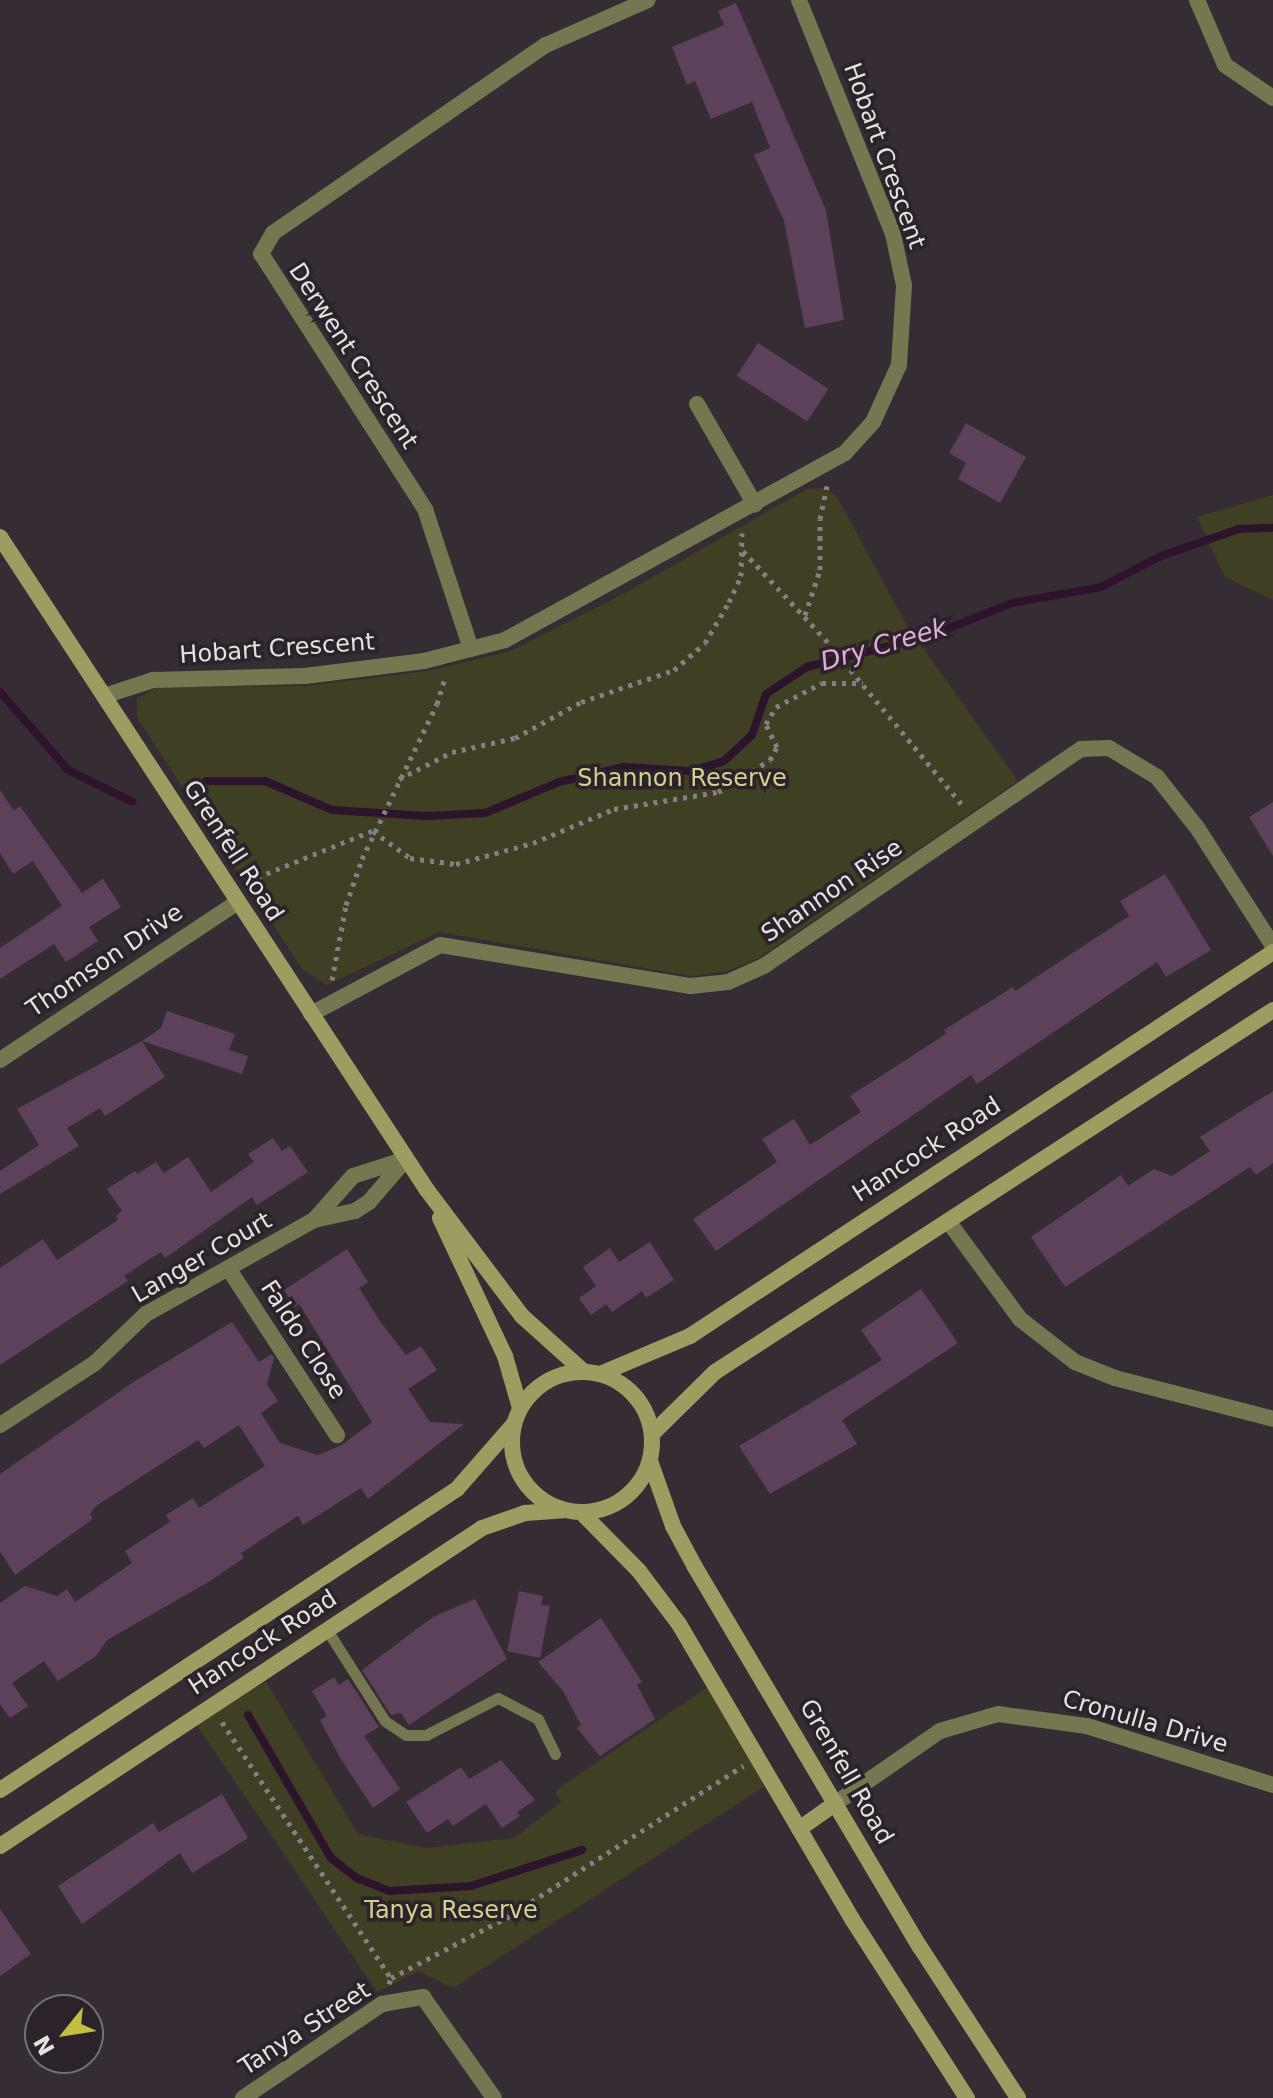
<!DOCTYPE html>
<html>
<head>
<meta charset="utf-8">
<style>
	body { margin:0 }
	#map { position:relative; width:1273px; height:2098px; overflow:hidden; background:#352d33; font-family:"DejaVu Sans",sans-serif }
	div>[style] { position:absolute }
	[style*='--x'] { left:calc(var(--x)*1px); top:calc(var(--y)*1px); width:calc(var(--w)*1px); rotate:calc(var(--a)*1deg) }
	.green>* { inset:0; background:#3f3f24 }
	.stream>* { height:8px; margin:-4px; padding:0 4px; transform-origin:4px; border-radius:4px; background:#2d132b }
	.building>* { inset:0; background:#5d4059; transform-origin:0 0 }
	.path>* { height:5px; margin-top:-2.5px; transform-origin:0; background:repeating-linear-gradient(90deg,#857f84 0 4px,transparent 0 10px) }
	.service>* { height:11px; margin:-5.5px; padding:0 5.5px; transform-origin:5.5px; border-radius:5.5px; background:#767651 }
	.minor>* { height:16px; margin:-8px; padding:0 8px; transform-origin:8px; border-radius:8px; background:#767651 }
	.secondary>* { height:16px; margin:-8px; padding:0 8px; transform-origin:8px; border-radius:8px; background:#9d9d62 }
	.secondary>.ring { margin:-8px; padding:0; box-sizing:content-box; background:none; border:16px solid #9d9d62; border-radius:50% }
	span { translate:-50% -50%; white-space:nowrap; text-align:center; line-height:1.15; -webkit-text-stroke:7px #2b2329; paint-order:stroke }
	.street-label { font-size:24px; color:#e5e0e4 }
	.park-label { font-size:24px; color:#d1d18e }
	.water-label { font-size:26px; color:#e2acda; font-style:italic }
	.north { position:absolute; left:24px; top:1994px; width:80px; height:80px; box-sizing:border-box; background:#2b2329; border:2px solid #756f74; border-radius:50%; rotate:240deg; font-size:22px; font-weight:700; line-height:32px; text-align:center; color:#e5e0e4 }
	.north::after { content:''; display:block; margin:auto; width:28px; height:36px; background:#c1be40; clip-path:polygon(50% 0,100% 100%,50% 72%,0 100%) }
</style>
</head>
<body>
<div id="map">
	<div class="green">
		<div style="clip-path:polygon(822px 488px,836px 495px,906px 624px,1018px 781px,759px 958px,725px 972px,690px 976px,439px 932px,327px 985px,303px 970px,137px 718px,137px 699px,158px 687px,305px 686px,428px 671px,511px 651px,625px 593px,807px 489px)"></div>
		<div style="clip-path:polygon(1273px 495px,1273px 600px,1225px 577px,1197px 517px)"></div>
		<div style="clip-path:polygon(262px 1675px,358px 1834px,426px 1848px,514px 1838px,561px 1802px,555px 1791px,709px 1686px,768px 1784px,453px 1988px,419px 1971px,377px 1992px,194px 1721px)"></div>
	</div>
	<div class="stream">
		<div style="--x:0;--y:692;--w:103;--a:48.9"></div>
		<div style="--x:68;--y:770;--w:72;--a:26.2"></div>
		<div style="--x:206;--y:781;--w:59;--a:0"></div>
		<div style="--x:265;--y:781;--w:73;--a:23.4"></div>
		<div style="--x:332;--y:810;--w:95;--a:3.6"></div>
		<div style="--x:427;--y:816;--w:58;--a:-3"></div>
		<div style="--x:485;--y:813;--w:80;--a:-22.7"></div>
		<div style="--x:559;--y:782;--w:67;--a:-13"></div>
		<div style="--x:624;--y:767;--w:66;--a:3.5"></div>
		<div style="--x:690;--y:771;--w:35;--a:-16"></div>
		<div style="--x:724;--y:761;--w:38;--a:-43"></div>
		<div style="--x:752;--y:735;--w:43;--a:-71.1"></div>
		<div style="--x:766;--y:694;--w:49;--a:-33.4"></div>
		<div style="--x:807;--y:667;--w:126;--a:-14.3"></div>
		<div style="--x:929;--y:636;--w:89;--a:-21.7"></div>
		<div style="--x:1012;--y:603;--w:90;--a:-10.2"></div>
		<div style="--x:1101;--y:587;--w:68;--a:-27.3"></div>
		<div style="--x:1161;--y:556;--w:83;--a:-19.1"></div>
		<div style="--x:1239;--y:529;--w:34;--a:-2"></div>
		<div style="--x:248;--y:1715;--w:165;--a:59.9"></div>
		<div style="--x:331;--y:1858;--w:33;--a:38"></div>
		<div style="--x:357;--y:1878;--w:35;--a:22"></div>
		<div style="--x:389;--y:1891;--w:82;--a:-3.5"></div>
		<div style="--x:471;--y:1886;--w:117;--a:-18"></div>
	</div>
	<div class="building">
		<div style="clip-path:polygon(736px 3px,826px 210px,844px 320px,805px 328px,784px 221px,754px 155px,770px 148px,752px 102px,711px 119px,695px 81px,687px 85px,672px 47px,724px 25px,718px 11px)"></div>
		<div style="left:758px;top:343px;width:84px;height:39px;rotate:33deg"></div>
		<div style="clip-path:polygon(966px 423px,1026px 457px,1000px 503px,958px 479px,966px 463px,949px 453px)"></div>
		<div style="clip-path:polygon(0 790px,14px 811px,20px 806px,82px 893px,103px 879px,121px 907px,89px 927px,98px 941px,66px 962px,54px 944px,0 979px,0 948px,62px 906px,33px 861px,13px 874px,0 853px)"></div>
		<div style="clip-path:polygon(1273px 802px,1273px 856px,1249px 817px)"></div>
		<div style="clip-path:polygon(1165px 874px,1211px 950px,1166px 977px,1157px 962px,977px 1084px,971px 1075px,716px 1251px,693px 1219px,777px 1162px,762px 1139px,794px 1119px,810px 1145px,861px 1112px,850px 1096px,946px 1034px,944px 1030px,1013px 987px,1015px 991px,1129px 916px,1120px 901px)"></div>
		<div style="clip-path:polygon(167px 1011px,235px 1034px,229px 1050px,248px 1056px,242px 1074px,142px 1041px,161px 1028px)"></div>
		<div style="clip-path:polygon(142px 1041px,165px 1077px,105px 1116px,100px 1108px,67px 1128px,79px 1146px,0 1194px,0 1171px,39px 1145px,17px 1109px)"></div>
		<div style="clip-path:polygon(1273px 1091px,1273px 1163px,1256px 1175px,1250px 1167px,1065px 1287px,1031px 1237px,1121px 1175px,1128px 1186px,1154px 1169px,1172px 1176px,1210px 1151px,1200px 1137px)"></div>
		<div style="clip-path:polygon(273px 1138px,282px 1151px,290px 1146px,308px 1172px,257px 1205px,252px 1197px,165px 1258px,161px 1252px,124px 1276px,128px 1281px,0 1365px,0 1268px,43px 1239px,57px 1260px,118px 1220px,116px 1216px,122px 1211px,107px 1189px,135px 1171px,137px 1174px,156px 1162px,164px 1173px,188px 1157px,211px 1192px,254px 1162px,248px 1154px)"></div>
		<div style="clip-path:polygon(650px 1242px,674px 1280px,646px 1298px,642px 1291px,612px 1312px,606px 1304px,591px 1315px,579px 1298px,596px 1286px,583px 1267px,610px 1248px,619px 1262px)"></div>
		<div style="clip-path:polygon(347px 1249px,368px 1282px,359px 1288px,382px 1324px,406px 1355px,421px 1346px,437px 1370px,408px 1389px,430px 1422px,464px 1424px,368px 1499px,361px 1488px,303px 1525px,298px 1516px,241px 1553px,244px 1558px,210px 1581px,107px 1640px,96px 1656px,58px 1681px,44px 1661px,12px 1683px,28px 1706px,10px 1718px,0 1704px,0 1603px,25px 1586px,57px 1596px,67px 1589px,75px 1602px,132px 1563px,125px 1551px,170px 1522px,166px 1515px,193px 1498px,199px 1508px,265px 1466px,239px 1425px,204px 1448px,198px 1440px,96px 1506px,90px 1514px,93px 1519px,15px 1575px,0 1551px,0 1474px,135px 1381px,232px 1322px,259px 1362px,271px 1354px,274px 1358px,267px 1384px,278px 1401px,261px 1413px,280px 1443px,318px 1455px,342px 1445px,372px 1422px,299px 1304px,295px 1307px,284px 1290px)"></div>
		<div style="clip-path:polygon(921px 1289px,958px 1343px,842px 1420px,857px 1444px,770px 1494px,739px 1446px,882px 1360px,861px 1330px)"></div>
		<div style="clip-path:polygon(519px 1591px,543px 1596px,541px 1605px,550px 1606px,540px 1658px,507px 1651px)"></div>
		<div style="clip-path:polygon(475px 1599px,507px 1659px,409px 1725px,401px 1713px,391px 1715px,362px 1670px,433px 1617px)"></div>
		<div style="clip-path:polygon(601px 1618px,642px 1682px,637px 1685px,655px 1719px,600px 1756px,577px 1728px,581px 1725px,563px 1691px,538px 1662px)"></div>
		<div style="clip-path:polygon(334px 1677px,339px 1685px,348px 1679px,379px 1727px,364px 1736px,400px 1789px,373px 1808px,339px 1756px,320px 1720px,327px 1716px,312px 1691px)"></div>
		<div style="clip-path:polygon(501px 1760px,535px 1800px,517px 1812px,520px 1816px,502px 1828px,486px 1804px,453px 1826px,448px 1819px,427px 1833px,406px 1802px,461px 1767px,469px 1779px)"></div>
		<div style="clip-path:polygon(222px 1794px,248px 1838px,192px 1873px,180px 1853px,82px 1924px,58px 1886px,153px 1823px,159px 1832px)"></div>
		<div style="clip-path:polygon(0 1909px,31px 1954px,0 1976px)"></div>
	</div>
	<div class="path">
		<div style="--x:743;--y:551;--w:120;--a:47"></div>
		<div style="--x:825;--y:639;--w:217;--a:50.4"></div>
		<div style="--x:805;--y:615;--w:47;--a:-71.6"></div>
		<div style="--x:820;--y:570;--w:51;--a:-90"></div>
		<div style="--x:820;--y:519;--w:34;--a:-78"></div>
		<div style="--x:399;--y:779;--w:59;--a:-27"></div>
		<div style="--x:452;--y:752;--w:65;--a:-12.5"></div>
		<div style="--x:515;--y:738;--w:75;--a:-28.6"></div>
		<div style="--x:581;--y:702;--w:98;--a:-19"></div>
		<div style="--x:674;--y:670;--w:41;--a:-41.1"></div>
		<div style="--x:705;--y:643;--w:48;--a:-59.7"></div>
		<div style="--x:729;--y:602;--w:29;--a:-65"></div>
		<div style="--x:741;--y:576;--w:43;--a:-88.7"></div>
		<div style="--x:373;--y:831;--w:46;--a:36.1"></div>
		<div style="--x:410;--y:858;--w:46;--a:7.4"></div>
		<div style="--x:456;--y:864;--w:80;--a:-15.3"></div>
		<div style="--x:533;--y:843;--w:88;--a:-22.8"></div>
		<div style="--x:614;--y:809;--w:105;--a:-9.3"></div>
		<div style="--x:718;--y:792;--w:61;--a:-31.6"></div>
		<div style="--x:770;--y:760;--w:15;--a:-62"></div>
		<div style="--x:777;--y:747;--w:25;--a:-116"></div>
		<div style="--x:766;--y:724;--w:20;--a:-60"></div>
		<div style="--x:776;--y:707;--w:52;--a:-27.6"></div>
		<div style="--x:822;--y:683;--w:41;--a:0"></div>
		<div style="--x:248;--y:881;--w:134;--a:-22"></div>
		<div style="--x:332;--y:980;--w:76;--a:-79.4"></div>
		<div style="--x:346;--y:905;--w:49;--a:-70.8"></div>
		<div style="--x:362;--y:859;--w:172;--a:-64.2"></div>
		<div style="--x:437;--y:704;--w:28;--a:-73"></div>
		<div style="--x:222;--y:1722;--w:307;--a:56.6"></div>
		<div style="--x:389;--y:1984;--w:6;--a:-72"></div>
		<div style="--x:391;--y:1978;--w:130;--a:-27.6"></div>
		<div style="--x:506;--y:1918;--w:282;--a:-32.7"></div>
	</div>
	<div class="service">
		<div style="--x:327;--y:1630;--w:108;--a:57.5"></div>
		<div style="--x:385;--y:1721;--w:25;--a:34"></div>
		<div style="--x:406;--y:1735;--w:20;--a:0"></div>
		<div style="--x:426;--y:1735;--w:81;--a:-27.2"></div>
		<div style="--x:498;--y:1698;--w:45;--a:27.7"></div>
		<div style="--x:538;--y:1719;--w:39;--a:64"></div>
	</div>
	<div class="minor">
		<div style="--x:1197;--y:0;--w:71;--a:66.7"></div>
		<div style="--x:1225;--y:65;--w:58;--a:34.5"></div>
		<div style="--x:697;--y:404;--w:116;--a:60.1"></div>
		<div style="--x:471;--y:649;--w:147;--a:-108.2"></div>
		<div style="--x:425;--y:509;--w:303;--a:-122.7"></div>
		<div style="--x:261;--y:254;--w:24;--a:-60"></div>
		<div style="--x:273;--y:233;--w:331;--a:-34.6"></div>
		<div style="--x:546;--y:45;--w:111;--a:-23.8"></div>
		<div style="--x:104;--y:696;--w:52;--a:-18.1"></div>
		<div style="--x:153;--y:680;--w:152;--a:-1.5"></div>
		<div style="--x:305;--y:676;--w:120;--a:-7.2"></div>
		<div style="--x:424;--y:661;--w:84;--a:-14.5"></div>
		<div style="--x:505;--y:640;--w:388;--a:-28.8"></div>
		<div style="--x:845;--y:453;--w:42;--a:-47.9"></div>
		<div style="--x:873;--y:422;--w:63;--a:-65.5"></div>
		<div style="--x:899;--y:365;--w:80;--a:-86.4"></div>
		<div style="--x:904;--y:285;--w:52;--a:-102.2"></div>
		<div style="--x:893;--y:234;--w:252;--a:-111.9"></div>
		<div style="--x:311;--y:1014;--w:146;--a:-28.1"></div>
		<div style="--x:440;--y:945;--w:254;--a:9.3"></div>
		<div style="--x:691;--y:986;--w:37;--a:-6"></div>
		<div style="--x:728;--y:982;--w:39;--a:-24"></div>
		<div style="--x:764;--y:966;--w:384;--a:-34.4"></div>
		<div style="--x:1081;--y:749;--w:28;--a:-2"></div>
		<div style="--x:1109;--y:748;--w:56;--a:31.1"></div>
		<div style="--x:1157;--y:777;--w:66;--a:51.7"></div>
		<div style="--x:1198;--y:829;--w:139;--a:57.3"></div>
		<div style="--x:0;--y:1060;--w:286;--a:-33.6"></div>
		<div style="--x:314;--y:1220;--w:59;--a:-48.4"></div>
		<div style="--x:353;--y:1176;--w:56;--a:-17.8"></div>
		<div style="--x:948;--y:1221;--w:122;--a:53.7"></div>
		<div style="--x:1020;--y:1319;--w:70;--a:38"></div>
		<div style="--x:1075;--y:1362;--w:43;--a:21.8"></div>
		<div style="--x:1115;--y:1378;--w:163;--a:14.5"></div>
		<div style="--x:230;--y:1271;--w:196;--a:56.9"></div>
		<div style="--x:0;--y:1425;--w:113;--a:-33.1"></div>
		<div style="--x:95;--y:1363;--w:71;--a:-43.9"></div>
		<div style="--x:146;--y:1314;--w:193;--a:-29.2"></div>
		<div style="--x:314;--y:1220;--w:42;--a:-12.4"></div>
		<div style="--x:355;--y:1211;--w:17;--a:-33"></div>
		<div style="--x:369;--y:1202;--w:57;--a:-49.3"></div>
		<div style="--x:836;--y:1803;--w:126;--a:-34.7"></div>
		<div style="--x:940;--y:1731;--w:60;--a:-16.3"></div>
		<div style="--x:998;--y:1714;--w:90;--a:7.7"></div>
		<div style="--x:1087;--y:1726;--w:195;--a:17.6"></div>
		<div style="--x:243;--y:2098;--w:168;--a:-34.1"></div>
		<div style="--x:382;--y:2004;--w:42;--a:-9.7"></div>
		<div style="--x:423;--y:1997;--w:123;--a:54.9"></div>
	</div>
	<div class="secondary">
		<div style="--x:0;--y:537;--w:780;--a:56.82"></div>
		<div style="--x:427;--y:1190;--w:158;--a:53"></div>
		<div style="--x:522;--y:1316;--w:82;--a:42"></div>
		<div style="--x:440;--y:1218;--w:153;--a:64.8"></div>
		<div style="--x:505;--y:1356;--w:54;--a:73.9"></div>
		<div class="ring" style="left:512px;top:1372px;width:124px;height:124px"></div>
		<div style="--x:600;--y:1374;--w:98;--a:-22.9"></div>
		<div style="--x:690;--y:1336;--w:698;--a:-33.37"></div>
		<div style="--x:652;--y:1434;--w:88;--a:-44.5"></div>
		<div style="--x:715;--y:1372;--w:665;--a:-32.97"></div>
		<div style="--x:650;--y:1461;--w:69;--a:70.5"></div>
		<div style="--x:673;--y:1526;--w:47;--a:61.8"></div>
		<div style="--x:695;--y:1567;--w:442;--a:59.4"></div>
		<div style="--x:920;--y:1947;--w:180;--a:57"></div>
		<div style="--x:581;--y:1512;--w:83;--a:45.5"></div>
		<div style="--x:639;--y:1571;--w:66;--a:53"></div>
		<div style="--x:679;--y:1624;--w:342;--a:59.6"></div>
		<div style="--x:852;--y:1919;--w:213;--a:57.3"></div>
		<div style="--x:0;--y:1790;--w:547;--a:-33.37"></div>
		<div style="--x:457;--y:1489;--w:86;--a:-48.8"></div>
		<div style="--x:799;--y:1829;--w:45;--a:-35.1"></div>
		<div style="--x:0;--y:1846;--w:577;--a:-33.41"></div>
		<div style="--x:482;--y:1528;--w:46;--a:-19.2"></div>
		<div style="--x:525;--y:1513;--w:39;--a:-4"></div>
	</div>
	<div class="street-label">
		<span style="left:884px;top:156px;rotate:70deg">Hobart Crescent</span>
		<span style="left:353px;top:356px;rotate:57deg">Derwent Crescent</span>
		<span style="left:277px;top:649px;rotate:-4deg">Hobart Crescent</span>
		<span style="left:233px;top:851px;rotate:57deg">Grenfell Road</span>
		<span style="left:832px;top:891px;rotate:-34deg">Shannon Rise</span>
		<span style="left:105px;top:961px;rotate:-34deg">Thomson Drive</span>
		<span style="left:927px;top:1150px;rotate:-33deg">Hancock Road</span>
		<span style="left:202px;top:1258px;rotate:-30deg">Langer Court</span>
		<span style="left:303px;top:1340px;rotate:57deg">Faldo Close</span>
		<span style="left:263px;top:1643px;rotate:-33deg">Hancock Road</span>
		<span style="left:1145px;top:1722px;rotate:16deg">Cronulla Drive</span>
		<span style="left:846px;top:1772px;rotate:60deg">Grenfell Road</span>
		<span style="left:305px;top:2029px;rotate:-33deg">Tanya Street</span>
	</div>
	<div class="park-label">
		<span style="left:682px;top:779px">Shannon Reserve</span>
		<span style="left:451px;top:1911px">Tanya Reserve</span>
	</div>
	<div class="water-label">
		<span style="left:884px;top:645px;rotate:-16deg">Dry Creek</span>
	</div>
	<div class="north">N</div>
</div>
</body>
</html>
